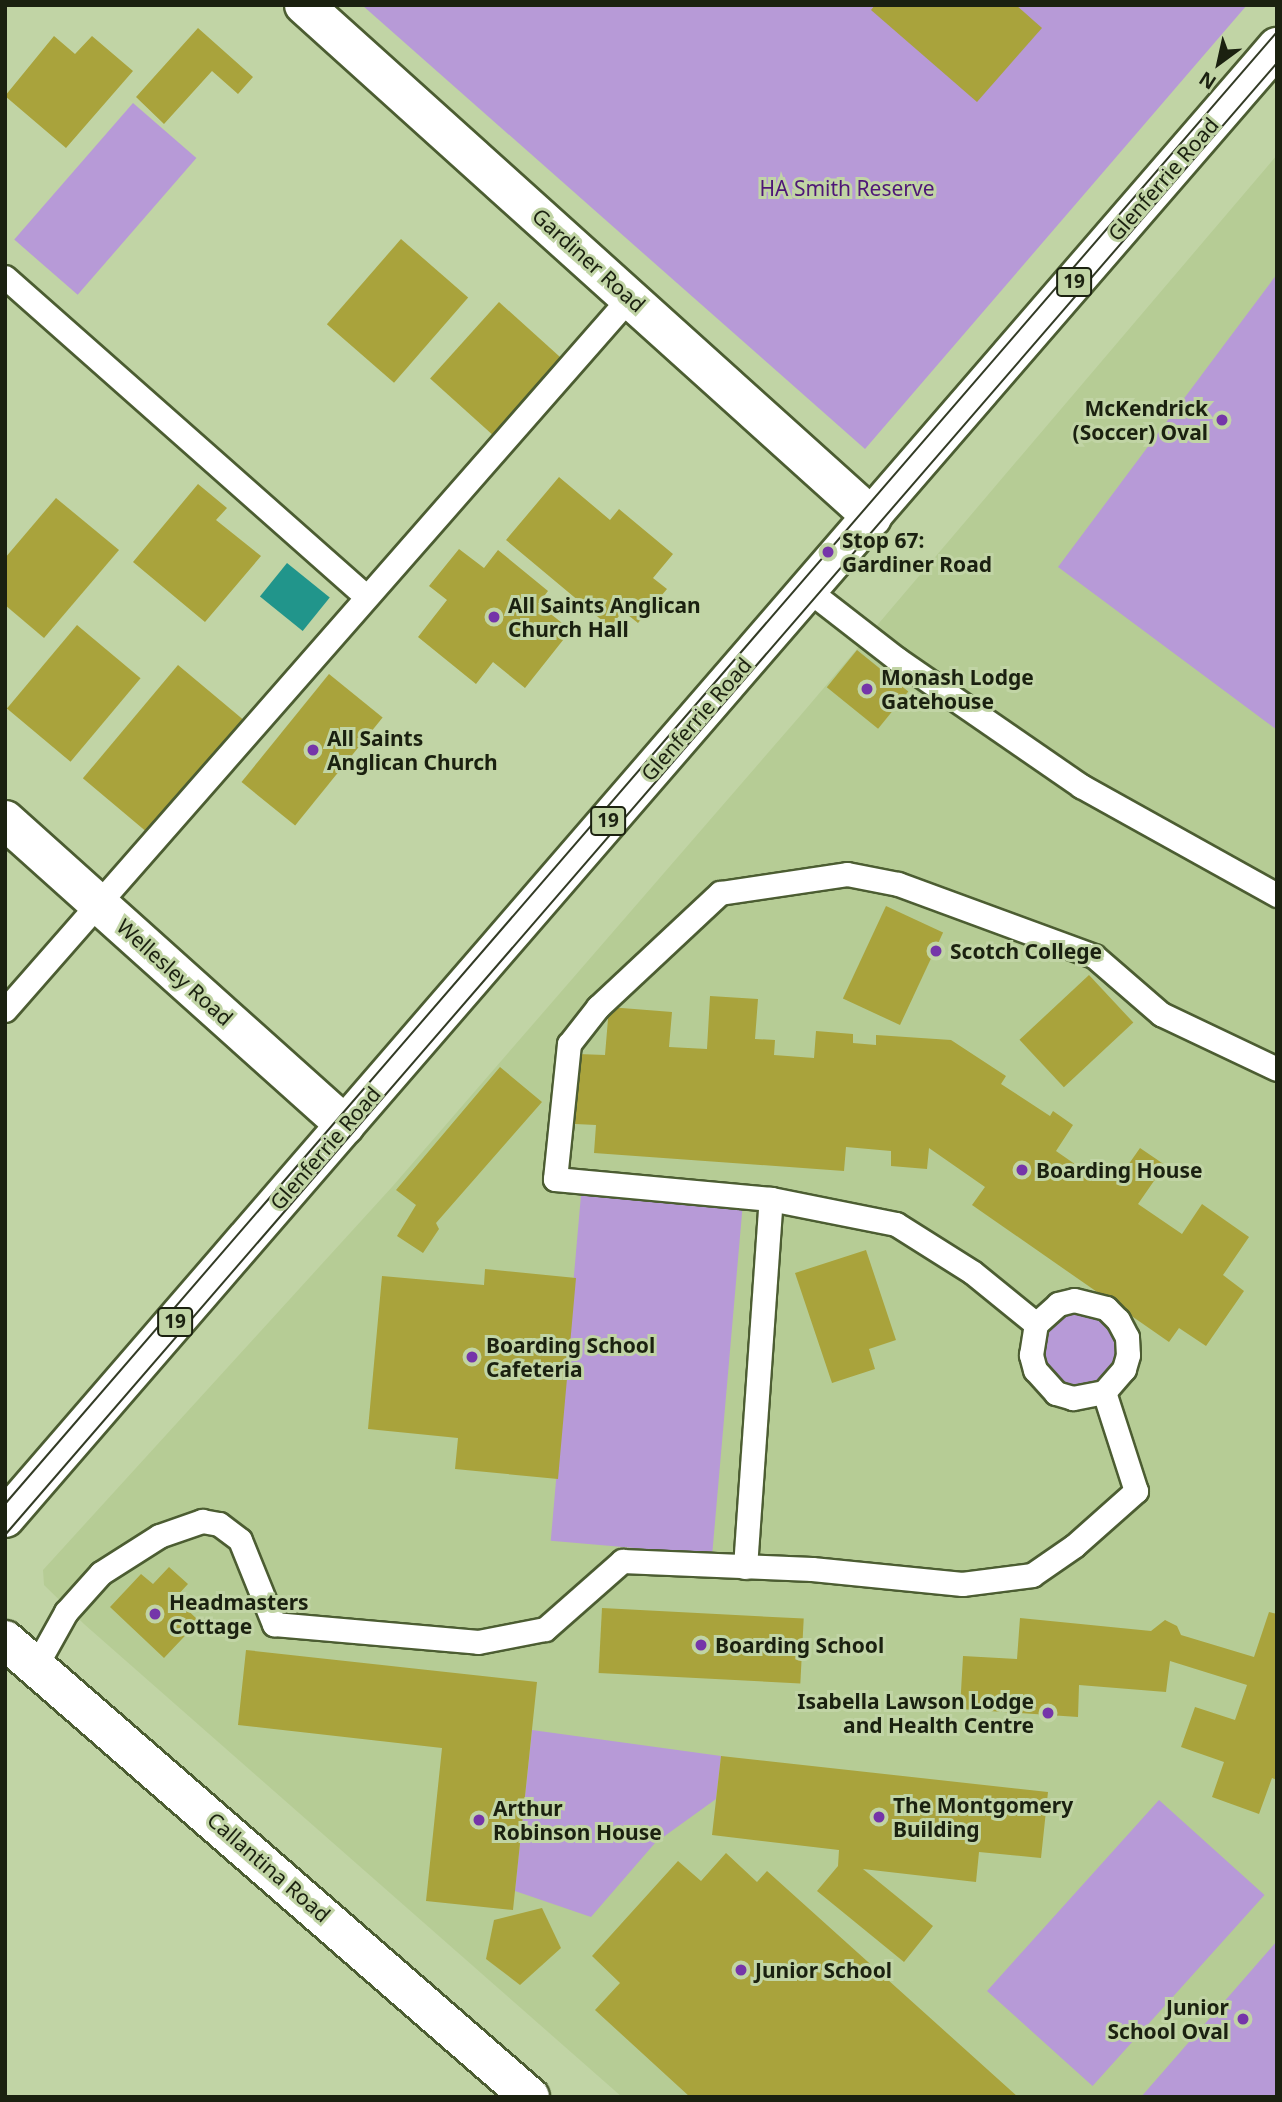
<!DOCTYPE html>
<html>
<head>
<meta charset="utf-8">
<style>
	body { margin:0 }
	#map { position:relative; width:1282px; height:2102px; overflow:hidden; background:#c1d4a5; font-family:"Noto Sans",sans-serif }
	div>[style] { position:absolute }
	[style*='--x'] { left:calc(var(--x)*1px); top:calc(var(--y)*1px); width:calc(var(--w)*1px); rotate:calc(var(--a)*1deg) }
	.built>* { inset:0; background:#b6cc95 }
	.green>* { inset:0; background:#b79ad7; transform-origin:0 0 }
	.round { border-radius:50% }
	.water>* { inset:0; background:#21958b; transform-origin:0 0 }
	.building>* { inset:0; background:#a9a33c; transform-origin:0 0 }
	.roads { filter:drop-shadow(2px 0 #4c5d32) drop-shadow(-2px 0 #4c5d32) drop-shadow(0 2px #4c5d32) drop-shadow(0 -2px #4c5d32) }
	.lane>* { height:23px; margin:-11.5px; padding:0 11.5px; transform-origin:11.5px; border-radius:11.5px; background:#fff }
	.street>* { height:38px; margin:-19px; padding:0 19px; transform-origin:19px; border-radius:19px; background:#fff }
	.secondary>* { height:38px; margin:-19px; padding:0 19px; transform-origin:19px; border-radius:19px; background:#fff }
	.primary>* { height:38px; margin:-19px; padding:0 19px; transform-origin:19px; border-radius:19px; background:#fff }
	.tram>* { height:2px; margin:-1px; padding:0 1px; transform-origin:1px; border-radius:1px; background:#333b26 }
	.dots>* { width:19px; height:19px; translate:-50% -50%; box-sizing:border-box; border:4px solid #c1d4a5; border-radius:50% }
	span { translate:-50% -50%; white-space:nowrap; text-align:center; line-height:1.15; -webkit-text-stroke:6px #c1d4a5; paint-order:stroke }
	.shield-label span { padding:2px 5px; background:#c1d4a5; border:2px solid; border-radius:5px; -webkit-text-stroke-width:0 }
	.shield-label { font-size:19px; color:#1b2110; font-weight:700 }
	.street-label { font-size:21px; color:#1b2110 }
	.park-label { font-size:21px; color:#4e1677 }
	.poi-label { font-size:21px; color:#1b2110; font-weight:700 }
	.right { translate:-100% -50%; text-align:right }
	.left { translate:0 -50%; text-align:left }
	.frame { position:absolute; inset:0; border:7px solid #1b2110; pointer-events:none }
	.north { position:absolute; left:1184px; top:28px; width:70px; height:70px; -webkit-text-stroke:5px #c1d4a5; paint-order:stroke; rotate:213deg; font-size:19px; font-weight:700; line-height:28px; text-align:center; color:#1b2110 }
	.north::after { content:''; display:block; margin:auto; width:24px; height:32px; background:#1b2110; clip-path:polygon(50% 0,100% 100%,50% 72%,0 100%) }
</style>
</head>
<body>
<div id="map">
	<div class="built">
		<div style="clip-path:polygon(1277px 155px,1277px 2097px,622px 2097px,84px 1624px,44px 1585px,43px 1570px,392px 1187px,800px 716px)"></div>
	</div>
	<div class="green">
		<div style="clip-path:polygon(362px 5px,1247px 5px,865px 449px)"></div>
		<div style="left:133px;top:103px;width:84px;height:181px;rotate:41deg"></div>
		<div style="clip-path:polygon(1277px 274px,1277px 730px,1058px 567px)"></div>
		<div style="left:581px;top:1195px;width:162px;height:347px;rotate:5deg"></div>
		<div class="round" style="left:1042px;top:1311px;width:76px;height:76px"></div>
		<div style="clip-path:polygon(532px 1730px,721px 1756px,716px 1799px,655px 1843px,591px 1917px,515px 1891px)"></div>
		<div style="left:1159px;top:1800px;width:142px;height:257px;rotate:42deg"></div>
		<div style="clip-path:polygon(1277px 1941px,1277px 2097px,1141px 2097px)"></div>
	</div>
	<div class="water">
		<div style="left:287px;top:563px;width:55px;height:43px;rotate:39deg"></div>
	</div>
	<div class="building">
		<div style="clip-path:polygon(875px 5px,1016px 5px,1042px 28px,977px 102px,871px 10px)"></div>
		<div style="clip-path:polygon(198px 28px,253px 77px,238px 94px,212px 71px,164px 124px,136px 97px)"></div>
		<div style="clip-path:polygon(54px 36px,75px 54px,92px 36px,133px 71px,66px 148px,5px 96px)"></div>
		<div style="left:401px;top:239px;width:89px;height:113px;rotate:41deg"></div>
		<div style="left:499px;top:302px;width:84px;height:103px;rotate:42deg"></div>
		<div style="clip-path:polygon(559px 477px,610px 520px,619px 509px,673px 554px,653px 578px,667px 589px,638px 623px,623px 611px,610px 627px,506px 540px)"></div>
		<div style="clip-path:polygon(198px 484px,227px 508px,216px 520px,261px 556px,205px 622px,133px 562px)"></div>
		<div style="clip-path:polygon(56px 498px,119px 550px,44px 638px,5px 605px,5px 558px)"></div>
		<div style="clip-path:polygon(459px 549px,484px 568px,498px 550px,548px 591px,538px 604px,571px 630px,525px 688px,493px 662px,476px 684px,418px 637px,447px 600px,429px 586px)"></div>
		<div style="left:77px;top:625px;width:83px;height:109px;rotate:40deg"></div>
		<div style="left:857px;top:650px;width:66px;height:48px;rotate:39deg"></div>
		<div style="left:178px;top:665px;width:90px;height:148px;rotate:40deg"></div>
		<div style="left:329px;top:674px;width:69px;height:139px;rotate:39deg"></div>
		<div style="left:886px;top:906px;width:63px;height:102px;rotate:25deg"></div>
		<div style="left:1089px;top:975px;width:65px;height:95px;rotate:47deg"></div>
		<div style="clip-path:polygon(710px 996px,758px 999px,755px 1039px,775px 1040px,774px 1055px,814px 1058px,816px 1031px,853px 1034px,853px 1043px,876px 1045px,876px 1035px,951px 1040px,1006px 1076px,1001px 1084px,1050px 1116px,1053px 1111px,1073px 1125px,1056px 1151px,1095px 1178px,1102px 1167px,1119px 1178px,1140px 1148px,1165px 1165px,1138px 1204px,1182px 1234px,1202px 1204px,1249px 1237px,1223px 1275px,1244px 1291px,1206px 1346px,1179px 1328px,1169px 1342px,972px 1205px,985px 1187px,929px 1148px,927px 1169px,891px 1166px,891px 1151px,846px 1147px,844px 1171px,594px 1153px,596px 1125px,575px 1124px,578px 1054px,605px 1055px,609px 1007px,672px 1012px,669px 1047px,707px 1049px)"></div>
		<div style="clip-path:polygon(500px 1067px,542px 1102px,436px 1223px,439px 1229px,423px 1253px,397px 1236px,416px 1205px,396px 1190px)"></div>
		<div style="clip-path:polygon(866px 1250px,896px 1340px,869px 1349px,875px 1369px,832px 1383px,795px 1273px)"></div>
		<div style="clip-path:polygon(485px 1269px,576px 1278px,558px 1479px,455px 1469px,458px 1438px,368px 1429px,382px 1276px,484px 1285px)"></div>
		<div style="clip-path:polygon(169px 1567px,188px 1584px,175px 1598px,199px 1621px,164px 1658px,110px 1607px,141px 1574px,153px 1584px)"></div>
		<div style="left:602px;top:1608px;width:202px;height:65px;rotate:3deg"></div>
		<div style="clip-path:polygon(1269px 1612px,1277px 1614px,1277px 1780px,1272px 1778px,1259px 1814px,1212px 1797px,1224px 1762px,1181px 1747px,1195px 1707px,1235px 1720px,1247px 1685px,1170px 1661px,1166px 1692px,1079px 1685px,1078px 1717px,960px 1709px,963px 1656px,1017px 1659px,1020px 1618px,1151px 1631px,1165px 1620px,1177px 1626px,1181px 1635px,1254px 1657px)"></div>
		<div style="clip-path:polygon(246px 1650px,537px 1682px,513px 1910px,426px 1901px,442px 1748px,238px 1725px)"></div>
		<div style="clip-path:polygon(721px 1756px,1048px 1792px,1041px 1858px,979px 1852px,976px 1882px,863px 1869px,933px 1926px,904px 1962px,817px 1891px,838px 1866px,839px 1850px,712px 1835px)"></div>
		<div style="clip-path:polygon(726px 1853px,757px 1882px,767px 1871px,1018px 2097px,690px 2097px,595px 2010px,620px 1983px,592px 1956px,678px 1861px,701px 1881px)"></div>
		<div style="clip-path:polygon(542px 1908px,561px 1948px,520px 1985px,486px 1959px,494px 1920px)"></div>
	</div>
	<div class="roads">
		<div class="lane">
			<div style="--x:5;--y:277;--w:482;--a:41.5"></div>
			<div style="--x:808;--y:590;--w:113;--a:37.8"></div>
			<div style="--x:897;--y:659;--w:224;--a:34.6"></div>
			<div style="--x:1081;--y:786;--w:224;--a:29.1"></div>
			<div style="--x:5;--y:1010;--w:948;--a:-48.76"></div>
			<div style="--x:1036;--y:1324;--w:30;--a:-42"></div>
			<div style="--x:1058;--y:1304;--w:16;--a:-14"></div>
			<div style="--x:1074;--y:1300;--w:33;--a:14"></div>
			<div style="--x:1106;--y:1308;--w:17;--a:45"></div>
			<div style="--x:1118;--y:1320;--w:19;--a:62"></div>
			<div style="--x:1127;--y:1337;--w:18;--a:87"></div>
			<div style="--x:1128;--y:1355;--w:15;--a:106"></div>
			<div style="--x:1124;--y:1369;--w:30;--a:131"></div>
			<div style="--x:745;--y:1567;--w:369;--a:-86"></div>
			<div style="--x:37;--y:1664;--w:60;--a:-60.9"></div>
			<div style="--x:66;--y:1612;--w:52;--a:-48.1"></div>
			<div style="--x:101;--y:1573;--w:69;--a:-32.5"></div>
			<div style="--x:159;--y:1536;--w:46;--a:-19.2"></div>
			<div style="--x:202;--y:1521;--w:17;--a:10"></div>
			<div style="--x:219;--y:1524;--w:26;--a:37"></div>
			<div style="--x:240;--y:1540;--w:91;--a:68"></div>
			<div style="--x:274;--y:1624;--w:205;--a:5"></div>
			<div style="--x:478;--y:1642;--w:68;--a:-11"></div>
			<div style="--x:545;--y:1629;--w:103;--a:-41.4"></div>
			<div style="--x:622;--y:1561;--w:190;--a:2.4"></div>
			<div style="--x:812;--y:1569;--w:151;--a:5.7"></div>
			<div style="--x:962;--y:1584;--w:71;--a:-7.3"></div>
			<div style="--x:1032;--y:1575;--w:51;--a:-34.6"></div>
			<div style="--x:1074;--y:1546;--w:83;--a:-41.6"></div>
			<div style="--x:1136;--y:1491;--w:104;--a:-107.9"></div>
			<div style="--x:1104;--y:1392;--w:32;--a:169"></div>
			<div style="--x:1073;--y:1398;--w:18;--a:-164"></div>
			<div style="--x:1056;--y:1393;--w:31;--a:-132"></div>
			<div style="--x:1035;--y:1370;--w:16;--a:-105"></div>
			<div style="--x:1031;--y:1355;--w:31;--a:-81"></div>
			<div style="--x:1036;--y:1324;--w:82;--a:-140.9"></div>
			<div style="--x:972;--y:1272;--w:90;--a:-147.7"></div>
			<div style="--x:896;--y:1224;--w:127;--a:-168.7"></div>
			<div style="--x:771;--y:1199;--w:217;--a:-174.7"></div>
			<div style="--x:555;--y:1179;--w:136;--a:-84.1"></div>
			<div style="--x:569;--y:1044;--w:47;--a:-51.9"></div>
			<div style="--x:598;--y:1007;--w:167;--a:-43.1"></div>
			<div style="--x:720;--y:893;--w:128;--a:-8.5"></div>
			<div style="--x:847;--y:874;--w:52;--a:11.1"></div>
			<div style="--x:898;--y:884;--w:209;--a:20.2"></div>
			<div style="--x:1094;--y:956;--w:89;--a:40.9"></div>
			<div style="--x:1161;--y:1014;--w:128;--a:25.4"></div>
		</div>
		<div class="street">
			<div style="--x:5;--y:820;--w:457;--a:41.9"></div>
		</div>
		<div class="secondary">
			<div style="--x:304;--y:5;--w:765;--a:42.03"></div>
			<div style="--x:5;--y:1640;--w:696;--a:41.04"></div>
		</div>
		<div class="primary">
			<div style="--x:5;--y:1518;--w:1945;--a:-49.15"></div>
		</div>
	</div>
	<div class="tram">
		<div style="--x:5;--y:1504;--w:1945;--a:-49.17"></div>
		<div style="--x:5;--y:1535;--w:1945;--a:-49.17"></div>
	</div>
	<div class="dots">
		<div style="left:1222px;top:420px;background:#7535a9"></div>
		<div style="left:828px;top:552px;background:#7535a9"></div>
		<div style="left:494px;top:617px;background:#7535a9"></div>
		<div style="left:867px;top:689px;background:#7535a9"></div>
		<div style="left:313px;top:750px;background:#7535a9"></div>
		<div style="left:936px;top:951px;background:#7535a9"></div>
		<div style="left:1022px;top:1170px;background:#7535a9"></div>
		<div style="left:472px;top:1357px;background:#7535a9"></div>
		<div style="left:155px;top:1614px;background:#7535a9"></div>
		<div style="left:701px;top:1645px;background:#7535a9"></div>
		<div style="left:1048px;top:1713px;background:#7535a9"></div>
		<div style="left:879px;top:1817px;background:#7535a9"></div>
		<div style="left:479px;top:1820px;background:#7535a9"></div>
		<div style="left:741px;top:1970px;background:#7535a9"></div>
		<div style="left:1243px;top:2019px;background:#7535a9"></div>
	</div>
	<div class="shield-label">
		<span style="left:1074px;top:282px">19</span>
		<span style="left:608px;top:821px">19</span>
		<span style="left:175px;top:1322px">19</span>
	</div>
	<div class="street-label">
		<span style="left:1163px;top:179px;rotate:-49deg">Glenferrie Road</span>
		<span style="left:589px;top:260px;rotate:42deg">Gardiner Road</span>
		<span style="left:696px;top:719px;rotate:-49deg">Glenferrie Road</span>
		<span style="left:175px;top:972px;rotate:42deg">Wellesley Road</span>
		<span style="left:325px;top:1148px;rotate:-49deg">Glenferrie Road</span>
		<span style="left:269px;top:1867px;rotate:41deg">Callantina Road</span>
	</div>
	<div class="park-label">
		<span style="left:847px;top:188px">HA Smith Reserve</span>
	</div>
	<div class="poi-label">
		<span class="right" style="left:1208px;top:420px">McKendrick<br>(Soccer) Oval</span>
		<span class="left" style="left:842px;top:552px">Stop 67:<br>Gardiner Road</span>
		<span class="left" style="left:508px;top:617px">All Saints Anglican<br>Church Hall</span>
		<span class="left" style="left:881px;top:689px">Monash Lodge<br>Gatehouse</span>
		<span class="left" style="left:327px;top:750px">All Saints<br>Anglican Church</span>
		<span class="left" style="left:950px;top:951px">Scotch College</span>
		<span class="left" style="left:1036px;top:1170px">Boarding House</span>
		<span class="left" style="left:486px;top:1357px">Boarding School<br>Cafeteria</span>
		<span class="left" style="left:169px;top:1614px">Headmasters<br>Cottage</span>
		<span class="left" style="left:715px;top:1645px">Boarding School</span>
		<span class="right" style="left:1034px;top:1713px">Isabella Lawson Lodge<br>and Health Centre</span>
		<span class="left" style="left:893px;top:1817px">The Montgomery<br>Building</span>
		<span class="left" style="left:493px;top:1820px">Arthur<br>Robinson House</span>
		<span class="left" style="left:755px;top:1970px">Junior School</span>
		<span class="right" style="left:1229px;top:2019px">Junior<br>School Oval</span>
	</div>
	<div class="frame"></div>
	<div class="north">N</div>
</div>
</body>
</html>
